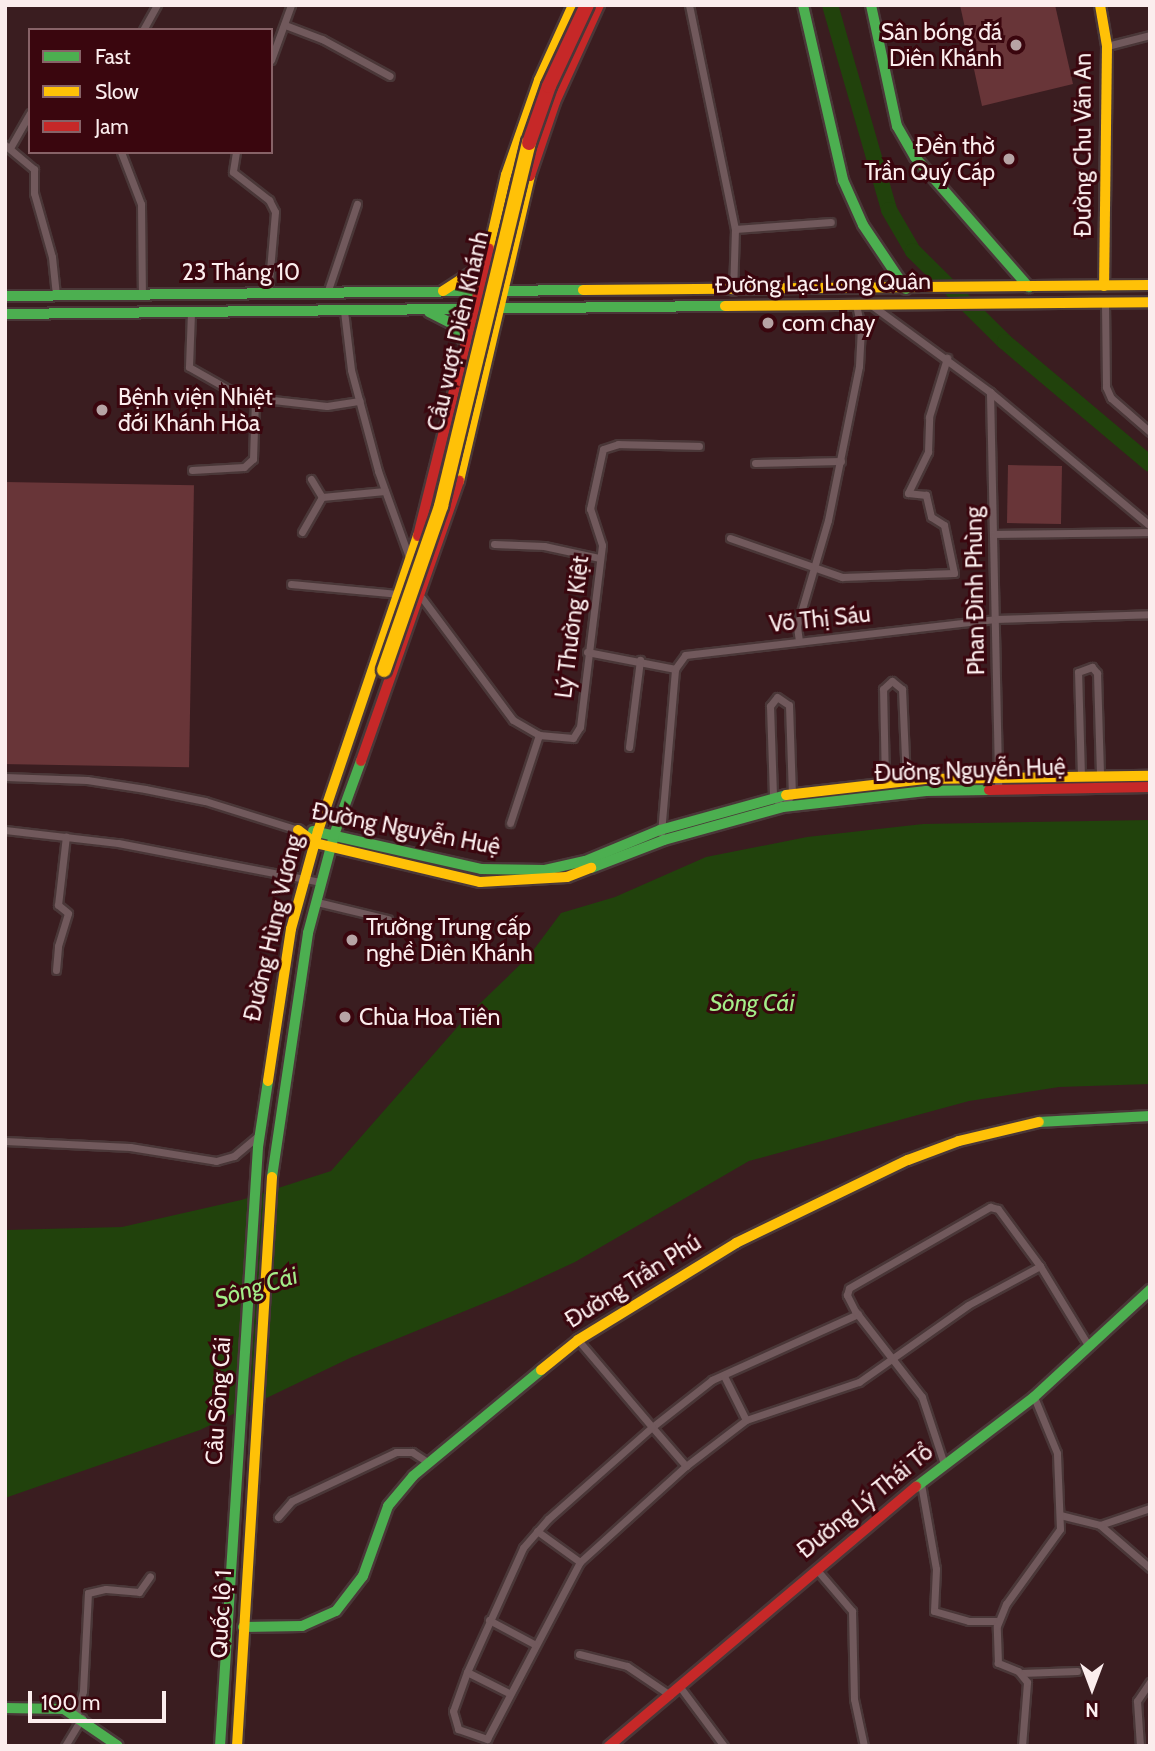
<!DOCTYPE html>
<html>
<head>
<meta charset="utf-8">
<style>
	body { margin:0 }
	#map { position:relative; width:1155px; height:1751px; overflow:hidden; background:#3a1d20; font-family:Cabin,sans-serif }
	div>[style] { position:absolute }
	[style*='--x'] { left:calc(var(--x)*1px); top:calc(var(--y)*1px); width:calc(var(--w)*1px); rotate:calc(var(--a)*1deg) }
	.green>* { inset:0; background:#683538; transform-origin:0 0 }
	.water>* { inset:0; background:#21420c }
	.river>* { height:16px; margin:-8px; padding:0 8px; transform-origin:8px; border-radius:8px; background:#21420c }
	.roads { filter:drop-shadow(2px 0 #4a3738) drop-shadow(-2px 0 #4a3738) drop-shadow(0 2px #4a3738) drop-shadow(0 -2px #4a3738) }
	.street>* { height:7px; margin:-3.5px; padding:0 3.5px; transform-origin:3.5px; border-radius:3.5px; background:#71595c }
	.fast>* { height:10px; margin:-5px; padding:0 5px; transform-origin:5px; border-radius:5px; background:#4caf50 }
	.slow>* { height:10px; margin:-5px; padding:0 5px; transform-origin:5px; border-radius:5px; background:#ffc107 }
	.jam>* { height:10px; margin:-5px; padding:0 5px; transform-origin:5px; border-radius:5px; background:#c62828 }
	.bridges { filter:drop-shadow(2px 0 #4a3738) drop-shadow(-2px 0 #4a3738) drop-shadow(0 2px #4a3738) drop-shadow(0 -2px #4a3738) }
	.slow-bridge>* { height:14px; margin:-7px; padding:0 7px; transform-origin:7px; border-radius:7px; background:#ffc107 }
	.jam-bridge>* { height:14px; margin:-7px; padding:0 7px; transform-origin:7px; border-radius:7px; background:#c62828 }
	.dots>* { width:19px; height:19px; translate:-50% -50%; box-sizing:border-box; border:4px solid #3a060e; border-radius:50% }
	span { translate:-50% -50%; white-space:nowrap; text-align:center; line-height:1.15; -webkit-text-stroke:6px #3a060e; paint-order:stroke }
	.poi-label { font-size:23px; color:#fbeded }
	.right { translate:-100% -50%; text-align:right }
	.left { translate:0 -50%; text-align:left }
	.street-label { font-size:23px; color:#fbeded }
	.water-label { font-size:24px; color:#a4ee89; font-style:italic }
	.frame { position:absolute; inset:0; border:7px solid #fbeded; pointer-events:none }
	.legend { position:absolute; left:28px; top:28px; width:245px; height:126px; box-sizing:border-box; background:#3a060e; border:2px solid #876267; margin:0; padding:9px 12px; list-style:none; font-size:21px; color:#fbeded }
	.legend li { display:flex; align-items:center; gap:14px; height:35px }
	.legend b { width:35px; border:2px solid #876267 }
	.north { position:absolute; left:1057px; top:1653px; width:70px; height:70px; -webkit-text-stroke:5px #3a060e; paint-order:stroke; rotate:180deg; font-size:19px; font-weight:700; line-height:28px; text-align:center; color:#fbeded }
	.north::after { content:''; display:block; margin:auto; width:24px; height:32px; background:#fbeded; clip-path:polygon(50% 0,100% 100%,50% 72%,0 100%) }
	.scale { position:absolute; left:28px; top:1691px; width:138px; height:32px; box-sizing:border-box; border:4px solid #fbeded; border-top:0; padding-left:9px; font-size:21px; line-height:24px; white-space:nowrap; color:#fbeded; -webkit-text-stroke:5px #3a060e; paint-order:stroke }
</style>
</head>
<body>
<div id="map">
	<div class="green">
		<div style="clip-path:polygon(960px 5px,1055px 5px,1073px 84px,982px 106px)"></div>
		<div style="left:1008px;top:465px;width:54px;height:58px;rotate:1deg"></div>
		<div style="left:5px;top:482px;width:189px;height:282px;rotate:1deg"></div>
	</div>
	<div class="water">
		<div style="clip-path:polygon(1150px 820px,1150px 1084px,1059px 1087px,969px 1101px,749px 1161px,575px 1262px,504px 1295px,350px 1358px,200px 1430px,5px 1498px,5px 1230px,122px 1227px,241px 1200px,331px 1171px,468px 1015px,529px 956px,561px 913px,615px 897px,706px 857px,807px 837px,923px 824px)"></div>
	</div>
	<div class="river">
		<div style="--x:830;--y:5;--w:213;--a:73.9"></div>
		<div style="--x:889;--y:210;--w:48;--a:59.7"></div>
		<div style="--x:913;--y:251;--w:129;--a:44.7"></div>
		<div style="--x:1005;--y:342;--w:189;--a:40.1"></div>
	</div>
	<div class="roads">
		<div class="street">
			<div style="--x:689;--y:5;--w:229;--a:78.4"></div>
			<div style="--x:735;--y:229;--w:62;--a:91.8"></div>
			<div style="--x:285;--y:25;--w:40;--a:21"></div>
			<div style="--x:322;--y:39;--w:77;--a:28.6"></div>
			<div style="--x:143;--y:30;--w:29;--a:-61"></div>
			<div style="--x:1107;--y:46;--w:44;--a:-14.3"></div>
			<div style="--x:271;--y:60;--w:59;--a:-70"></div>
			<div style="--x:5;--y:145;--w:38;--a:40"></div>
			<div style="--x:34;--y:169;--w:24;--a:90"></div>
			<div style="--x:34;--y:193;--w:66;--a:74.3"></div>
			<div style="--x:52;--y:257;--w:39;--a:84"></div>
			<div style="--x:10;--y:148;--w:40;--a:-60.3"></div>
			<div style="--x:121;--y:152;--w:56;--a:69"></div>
			<div style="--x:141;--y:204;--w:92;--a:89.4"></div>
			<div style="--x:236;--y:152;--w:20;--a:99"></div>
			<div style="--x:233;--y:172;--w:46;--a:37.9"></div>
			<div style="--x:269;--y:200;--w:13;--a:63"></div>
			<div style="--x:275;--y:212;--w:82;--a:94.9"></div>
			<div style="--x:735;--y:229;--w:96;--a:-4.2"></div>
			<div style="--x:327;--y:293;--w:94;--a:-71.4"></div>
			<div style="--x:1105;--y:303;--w:84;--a:89.3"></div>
			<div style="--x:1106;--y:387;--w:12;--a:66"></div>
			<div style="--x:1111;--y:398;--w:52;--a:41.1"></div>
			<div style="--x:874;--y:307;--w:144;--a:36.2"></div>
			<div style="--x:990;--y:392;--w:209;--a:39.9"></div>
			<div style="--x:344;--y:311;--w:59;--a:83.2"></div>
			<div style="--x:351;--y:370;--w:105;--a:75"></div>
			<div style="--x:378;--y:471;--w:91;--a:70.2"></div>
			<div style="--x:191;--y:312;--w:55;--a:92.1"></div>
			<div style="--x:189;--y:367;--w:73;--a:29.4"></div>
			<div style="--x:990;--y:392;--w:398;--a:88.8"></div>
			<div style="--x:755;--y:463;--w:86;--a:-1.3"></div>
			<div style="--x:192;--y:470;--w:52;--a:-3.3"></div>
			<div style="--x:244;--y:467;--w:12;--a:-42"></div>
			<div style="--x:253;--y:459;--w:61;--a:-88.1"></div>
			<div style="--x:255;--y:398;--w:72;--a:6.3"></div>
			<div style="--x:327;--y:406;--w:33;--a:-9"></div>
			<div style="--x:311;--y:479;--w:21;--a:59"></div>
			<div style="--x:322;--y:497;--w:63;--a:-5.4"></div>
			<div style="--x:302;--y:532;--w:40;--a:-60.3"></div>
			<div style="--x:994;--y:534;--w:156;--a:-0.7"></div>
			<div style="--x:730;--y:538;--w:119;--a:19.2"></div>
			<div style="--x:842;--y:577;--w:112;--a:-2"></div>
			<div style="--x:954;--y:573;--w:49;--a:-101.8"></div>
			<div style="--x:944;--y:525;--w:15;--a:-148"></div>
			<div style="--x:931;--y:517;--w:23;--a:-103"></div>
			<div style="--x:926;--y:495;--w:18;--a:-174"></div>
			<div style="--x:908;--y:493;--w:46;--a:-64"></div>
			<div style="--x:928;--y:452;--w:35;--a:-88"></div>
			<div style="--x:929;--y:417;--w:62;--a:-73"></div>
			<div style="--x:494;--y:544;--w:50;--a:2.3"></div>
			<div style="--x:544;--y:546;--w:56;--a:12.3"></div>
			<div style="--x:291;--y:584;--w:107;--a:5.3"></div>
			<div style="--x:422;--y:598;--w:152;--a:53.3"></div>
			<div style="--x:513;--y:720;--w:30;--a:30"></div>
			<div style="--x:539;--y:735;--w:34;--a:5"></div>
			<div style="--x:573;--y:738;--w:13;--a:-58"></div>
			<div style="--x:580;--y:727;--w:183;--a:-83.1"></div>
			<div style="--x:602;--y:545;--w:38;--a:-108"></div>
			<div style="--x:590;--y:509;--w:61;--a:-77.8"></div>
			<div style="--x:603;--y:449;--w:16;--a:-18"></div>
			<div style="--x:618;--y:444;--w:81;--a:1.4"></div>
			<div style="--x:799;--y:641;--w:15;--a:-98"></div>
			<div style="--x:797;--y:626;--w:110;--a:-73.7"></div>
			<div style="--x:828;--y:520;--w:157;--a:-78.6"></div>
			<div style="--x:859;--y:366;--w:38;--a:-87"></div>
			<div style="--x:861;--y:328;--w:25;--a:-102"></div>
			<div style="--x:587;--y:652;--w:90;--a:10.9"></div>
			<div style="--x:777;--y:697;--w:14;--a:34"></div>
			<div style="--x:789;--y:705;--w:89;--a:88.1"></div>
			<div style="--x:792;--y:794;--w:16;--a:125"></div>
			<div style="--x:783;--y:807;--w:15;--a:-132"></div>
			<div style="--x:773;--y:796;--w:90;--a:-91.9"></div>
			<div style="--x:770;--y:706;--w:11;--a:-52"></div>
			<div style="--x:629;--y:747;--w:88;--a:-82.8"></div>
			<div style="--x:5;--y:777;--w:82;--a:2.1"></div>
			<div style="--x:87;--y:780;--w:59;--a:8.8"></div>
			<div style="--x:145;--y:789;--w:61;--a:11.3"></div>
			<div style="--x:205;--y:801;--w:97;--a:17.3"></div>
			<div style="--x:1081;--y:777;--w:105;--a:-91.6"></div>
			<div style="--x:1078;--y:672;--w:15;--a:-20"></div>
			<div style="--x:1092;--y:667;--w:8;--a:50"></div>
			<div style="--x:1097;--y:673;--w:104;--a:88.3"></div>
			<div style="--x:885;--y:782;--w:93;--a:-91.2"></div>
			<div style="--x:883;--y:689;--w:12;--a:-42"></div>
			<div style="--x:892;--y:681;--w:13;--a:39"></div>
			<div style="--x:902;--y:689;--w:92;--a:87.5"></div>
			<div style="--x:510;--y:823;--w:93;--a:-71.8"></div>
			<div style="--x:5;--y:830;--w:114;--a:6.6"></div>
			<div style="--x:118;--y:843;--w:207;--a:10.9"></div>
			<div style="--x:661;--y:833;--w:165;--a:-85.1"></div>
			<div style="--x:675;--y:669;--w:17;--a:-54"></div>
			<div style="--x:685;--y:655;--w:312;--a:-6.6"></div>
			<div style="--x:995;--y:619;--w:155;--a:-1.8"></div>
			<div style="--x:317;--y:902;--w:73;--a:13.5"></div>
			<div style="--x:56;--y:970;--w:24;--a:-85"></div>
			<div style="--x:58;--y:946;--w:34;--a:-73"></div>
			<div style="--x:68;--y:913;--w:13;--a:-141"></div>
			<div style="--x:58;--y:905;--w:69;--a:-83.4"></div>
			<div style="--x:5;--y:1141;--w:125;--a:2.7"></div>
			<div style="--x:130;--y:1147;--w:87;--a:9.2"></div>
			<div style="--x:216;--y:1161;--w:19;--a:-16"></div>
			<div style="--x:234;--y:1156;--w:30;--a:-40"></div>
			<div style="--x:858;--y:1314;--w:160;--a:155.7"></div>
			<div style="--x:712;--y:1380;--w:76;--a:141.9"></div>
			<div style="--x:652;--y:1427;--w:52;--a:48.9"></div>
			<div style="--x:686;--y:1466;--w:76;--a:-37.5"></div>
			<div style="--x:746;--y:1420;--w:119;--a:-18.6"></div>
			<div style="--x:859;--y:1382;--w:133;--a:-35.2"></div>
			<div style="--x:968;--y:1305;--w:82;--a:-28.4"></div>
			<div style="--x:1040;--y:1266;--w:92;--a:58.7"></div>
			<div style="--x:578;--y:1340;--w:114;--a:49.6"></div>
			<div style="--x:652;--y:1427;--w:139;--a:138.5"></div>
			<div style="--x:548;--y:1519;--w:38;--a:131"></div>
			<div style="--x:523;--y:1548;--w:136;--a:114.3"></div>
			<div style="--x:467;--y:1672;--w:41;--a:109.7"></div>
			<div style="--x:453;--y:1711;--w:19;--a:74"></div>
			<div style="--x:458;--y:1729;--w:31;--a:19"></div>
			<div style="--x:487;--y:1739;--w:200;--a:-62.3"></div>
			<div style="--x:580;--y:1562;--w:143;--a:-42.2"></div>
			<div style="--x:724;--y:1376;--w:49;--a:63.4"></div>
			<div style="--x:944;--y:1464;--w:71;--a:-108.2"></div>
			<div style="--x:922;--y:1397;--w:109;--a:-127.9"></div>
			<div style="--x:855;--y:1311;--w:18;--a:-117"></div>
			<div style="--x:847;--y:1295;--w:7;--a:-74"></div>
			<div style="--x:849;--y:1288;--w:163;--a:-29.9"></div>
			<div style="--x:990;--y:1207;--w:8;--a:14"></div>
			<div style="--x:998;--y:1209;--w:71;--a:53.6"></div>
			<div style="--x:921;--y:1484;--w:86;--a:80"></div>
			<div style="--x:936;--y:1569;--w:42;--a:92.7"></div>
			<div style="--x:934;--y:1611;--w:36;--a:16"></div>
			<div style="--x:969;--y:1621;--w:29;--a:0"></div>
			<div style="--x:1060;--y:1515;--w:41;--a:14"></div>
			<div style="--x:1100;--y:1525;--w:53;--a:-18.8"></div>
			<div style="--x:278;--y:1517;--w:21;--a:-49"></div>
			<div style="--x:292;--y:1501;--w:115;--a:-25.2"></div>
			<div style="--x:396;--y:1452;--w:16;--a:0"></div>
			<div style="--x:412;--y:1452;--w:20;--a:33"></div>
			<div style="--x:1100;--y:1525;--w:66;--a:40.7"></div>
			<div style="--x:537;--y:1531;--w:53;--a:35.8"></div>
			<div style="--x:817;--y:1570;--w:54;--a:49.5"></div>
			<div style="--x:852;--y:1611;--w:88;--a:88.7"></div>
			<div style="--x:854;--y:1699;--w:48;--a:78"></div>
			<div style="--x:489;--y:1620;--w:51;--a:28.1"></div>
			<div style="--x:579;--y:1654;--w:49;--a:14"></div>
			<div style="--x:627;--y:1666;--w:52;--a:34"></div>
			<div style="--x:467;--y:1672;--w:47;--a:26.6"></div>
			<div style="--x:1021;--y:1673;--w:56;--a:-2"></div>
			<div style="--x:680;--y:1687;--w:74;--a:53.3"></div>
			<div style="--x:77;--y:1715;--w:25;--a:-76"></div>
			<div style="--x:83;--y:1691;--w:98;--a:-87.1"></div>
			<div style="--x:88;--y:1593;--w:18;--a:-13"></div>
			<div style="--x:106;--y:1589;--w:33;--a:5"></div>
			<div style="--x:139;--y:1592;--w:19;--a:-55"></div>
			<div style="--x:65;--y:1746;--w:33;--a:-59"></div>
			<div style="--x:1022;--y:1746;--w:64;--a:-85.5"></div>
			<div style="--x:1027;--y:1682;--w:14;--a:-129"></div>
			<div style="--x:1018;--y:1671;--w:22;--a:-158"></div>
			<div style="--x:998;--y:1663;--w:37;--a:-92"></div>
			<div style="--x:997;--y:1626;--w:24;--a:-68"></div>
			<div style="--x:1006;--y:1604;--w:92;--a:-54.2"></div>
			<div style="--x:1060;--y:1529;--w:76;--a:-92.3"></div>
			<div style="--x:1057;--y:1453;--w:61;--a:-112.3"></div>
			<div style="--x:1140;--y:1746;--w:45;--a:-93.8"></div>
			<div style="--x:1137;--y:1701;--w:23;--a:-56"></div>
		</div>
		<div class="fast">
			<div style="--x:803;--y:5;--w:180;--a:77.1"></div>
			<div style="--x:843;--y:180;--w:49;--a:66"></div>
			<div style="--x:863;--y:225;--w:77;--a:56.1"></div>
			<div style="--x:871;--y:5;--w:124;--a:77.9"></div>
			<div style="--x:897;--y:126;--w:36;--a:60"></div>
			<div style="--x:915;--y:157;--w:173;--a:48.8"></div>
			<div style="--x:5;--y:296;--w:578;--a:-0.59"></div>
			<div style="--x:429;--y:312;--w:27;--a:27"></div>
			<div style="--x:453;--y:324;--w:24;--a:57"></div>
			<div style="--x:5;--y:314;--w:720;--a:-0.64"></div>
			<div style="--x:313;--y:831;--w:172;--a:12.7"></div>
			<div style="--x:481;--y:869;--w:64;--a:0.9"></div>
			<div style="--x:545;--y:870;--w:41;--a:-12.7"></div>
			<div style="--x:585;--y:861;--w:81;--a:-22.5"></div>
			<div style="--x:660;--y:830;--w:131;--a:-15.5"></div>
			<div style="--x:591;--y:868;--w:78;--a:-21"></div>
			<div style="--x:664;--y:840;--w:123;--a:-15.5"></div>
			<div style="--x:783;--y:807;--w:144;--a:-6.4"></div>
			<div style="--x:926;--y:791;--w:63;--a:-0.9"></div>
			<div style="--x:1039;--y:1122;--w:111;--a:-3.1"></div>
			<div style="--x:272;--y:1177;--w:247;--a:-81.6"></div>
			<div style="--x:308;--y:933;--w:101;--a:-75.1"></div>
			<div style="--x:334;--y:835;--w:79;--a:-70"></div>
			<div style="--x:916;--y:1487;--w:148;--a:-37.3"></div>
			<div style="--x:1034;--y:1397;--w:158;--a:-42.7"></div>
			<div style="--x:243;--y:1627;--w:59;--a:-1"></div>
			<div style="--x:302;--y:1626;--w:37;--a:-24"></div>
			<div style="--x:336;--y:1611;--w:44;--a:-52.4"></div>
			<div style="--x:363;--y:1576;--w:74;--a:-70.3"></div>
			<div style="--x:388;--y:1506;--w:39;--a:-50"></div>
			<div style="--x:413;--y:1476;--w:166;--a:-39.6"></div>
			<div style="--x:5;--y:1708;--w:59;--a:1"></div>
			<div style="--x:64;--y:1709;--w:65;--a:34.4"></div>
			<div style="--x:220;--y:1746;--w:600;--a:-86.37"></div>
			<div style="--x:258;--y:1147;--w:67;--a:-81.4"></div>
		</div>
		<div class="slow">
			<div style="--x:1100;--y:5;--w:42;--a:80.3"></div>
			<div style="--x:1107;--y:46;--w:240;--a:90.7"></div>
			<div style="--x:489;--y:249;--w:76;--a:-77.1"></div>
			<div style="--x:506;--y:175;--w:101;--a:-70.8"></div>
			<div style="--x:539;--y:80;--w:82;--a:-65.6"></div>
			<div style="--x:583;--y:290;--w:567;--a:-0.51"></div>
			<div style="--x:443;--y:291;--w:48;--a:-33"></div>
			<div style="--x:725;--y:306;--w:425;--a:-0.5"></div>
			<div style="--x:459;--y:481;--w:313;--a:-76.9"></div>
			<div style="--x:786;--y:795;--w:140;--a:-6.6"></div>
			<div style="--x:925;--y:779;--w:225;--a:-0.8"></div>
			<div style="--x:298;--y:830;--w:21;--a:37"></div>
			<div style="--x:315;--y:843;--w:170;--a:13.3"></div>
			<div style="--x:480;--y:882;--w:87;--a:-3.3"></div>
			<div style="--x:567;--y:877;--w:26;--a:-21"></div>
			<div style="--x:268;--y:1081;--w:154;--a:-81.4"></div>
			<div style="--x:291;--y:929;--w:102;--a:-74.6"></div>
			<div style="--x:318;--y:831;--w:311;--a:-71.3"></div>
			<div style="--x:541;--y:1370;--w:48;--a:-39"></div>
			<div style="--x:578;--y:1340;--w:185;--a:-31.5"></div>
			<div style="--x:736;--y:1243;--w:191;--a:-25.8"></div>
			<div style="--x:908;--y:1160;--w:54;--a:-20.4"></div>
			<div style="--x:959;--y:1141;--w:82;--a:-13.4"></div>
			<div style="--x:237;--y:1746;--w:570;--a:-86.48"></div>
		</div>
		<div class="jam">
			<div style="--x:530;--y:176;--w:78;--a:-71.3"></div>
			<div style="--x:555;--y:102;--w:107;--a:-65.6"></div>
			<div style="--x:418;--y:536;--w:296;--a:-76.1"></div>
			<div style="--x:361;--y:761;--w:297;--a:-70.7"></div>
			<div style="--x:989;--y:790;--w:161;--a:-1.1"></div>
			<div style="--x:609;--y:1746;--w:402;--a:-40.2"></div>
		</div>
	</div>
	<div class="bridges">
		<div class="slow-bridge">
			<div style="--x:384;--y:670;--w:174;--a:-70.8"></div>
			<div style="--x:441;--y:506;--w:374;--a:-76.4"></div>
		</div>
		<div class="jam-bridge">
			<div style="--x:529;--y:143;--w:60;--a:-70.7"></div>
			<div style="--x:549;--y:86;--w:89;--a:-64.9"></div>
		</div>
	</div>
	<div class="dots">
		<div style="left:1016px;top:45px;background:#b7a4a5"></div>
		<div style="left:1009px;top:159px;background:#b7a4a5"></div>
		<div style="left:768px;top:323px;background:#b7a4a5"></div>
		<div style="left:102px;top:410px;background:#b7a4a5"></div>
		<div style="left:352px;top:940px;background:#b7a4a5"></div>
		<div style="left:345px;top:1017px;background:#b7a4a5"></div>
	</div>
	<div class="poi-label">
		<span class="right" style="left:1002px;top:45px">Sân bóng đá<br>Diên Khánh</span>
		<span class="right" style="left:995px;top:159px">Đền thờ<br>Trần Quý Cáp</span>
		<span class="left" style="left:782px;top:323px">com chay</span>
		<span class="left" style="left:118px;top:410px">Bệnh viện Nhiệt<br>đới Khánh Hòa</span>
		<span class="left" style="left:366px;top:940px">Trường Trung cấp<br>nghề Diên Khánh</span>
		<span class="left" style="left:359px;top:1017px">Chùa Hoa Tiên</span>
	</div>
	<div class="street-label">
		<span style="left:1083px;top:145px;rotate:-90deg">Đường Chu Văn An</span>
		<span style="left:241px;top:272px">23 Tháng 10</span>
		<span style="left:823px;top:283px;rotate:-1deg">Đường Lạc Long Quân</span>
		<span style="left:458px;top:331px;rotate:-77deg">Cầu vượt Diên Khánh</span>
		<span style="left:975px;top:591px;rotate:-91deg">Phan Đình Phùng</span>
		<span style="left:820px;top:619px;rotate:-6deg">Võ Thị Sáu</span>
		<span style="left:572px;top:627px;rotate:-83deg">Lý Thường Kiệt</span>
		<span style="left:970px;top:770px;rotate:-2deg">Đường Nguyễn Huệ</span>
		<span style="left:406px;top:829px;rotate:11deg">Đường Nguyễn Huệ</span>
		<span style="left:273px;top:928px;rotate:-77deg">Đường Hùng Vương</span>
		<span style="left:633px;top:1281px;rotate:-32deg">Đường Trần Phú</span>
		<span style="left:218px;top:1401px;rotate:-86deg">Cầu Sông Cái</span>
		<span style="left:865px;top:1501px;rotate:-39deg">Đường Lý Thái Tổ</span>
		<span style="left:221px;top:1614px;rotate:-87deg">Quốc lộ 1</span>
	</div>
	<div class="water-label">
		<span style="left:752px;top:1003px">Sông Cái</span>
		<span style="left:256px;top:1287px;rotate:-17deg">Sông Cái</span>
	</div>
	<div class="frame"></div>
	<ul class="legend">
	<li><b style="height:9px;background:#4caf50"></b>Fast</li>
	<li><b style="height:9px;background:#ffc107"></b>Slow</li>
	<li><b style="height:9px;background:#c62828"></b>Jam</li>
	</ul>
	<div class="north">N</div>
	<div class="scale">100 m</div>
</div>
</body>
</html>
